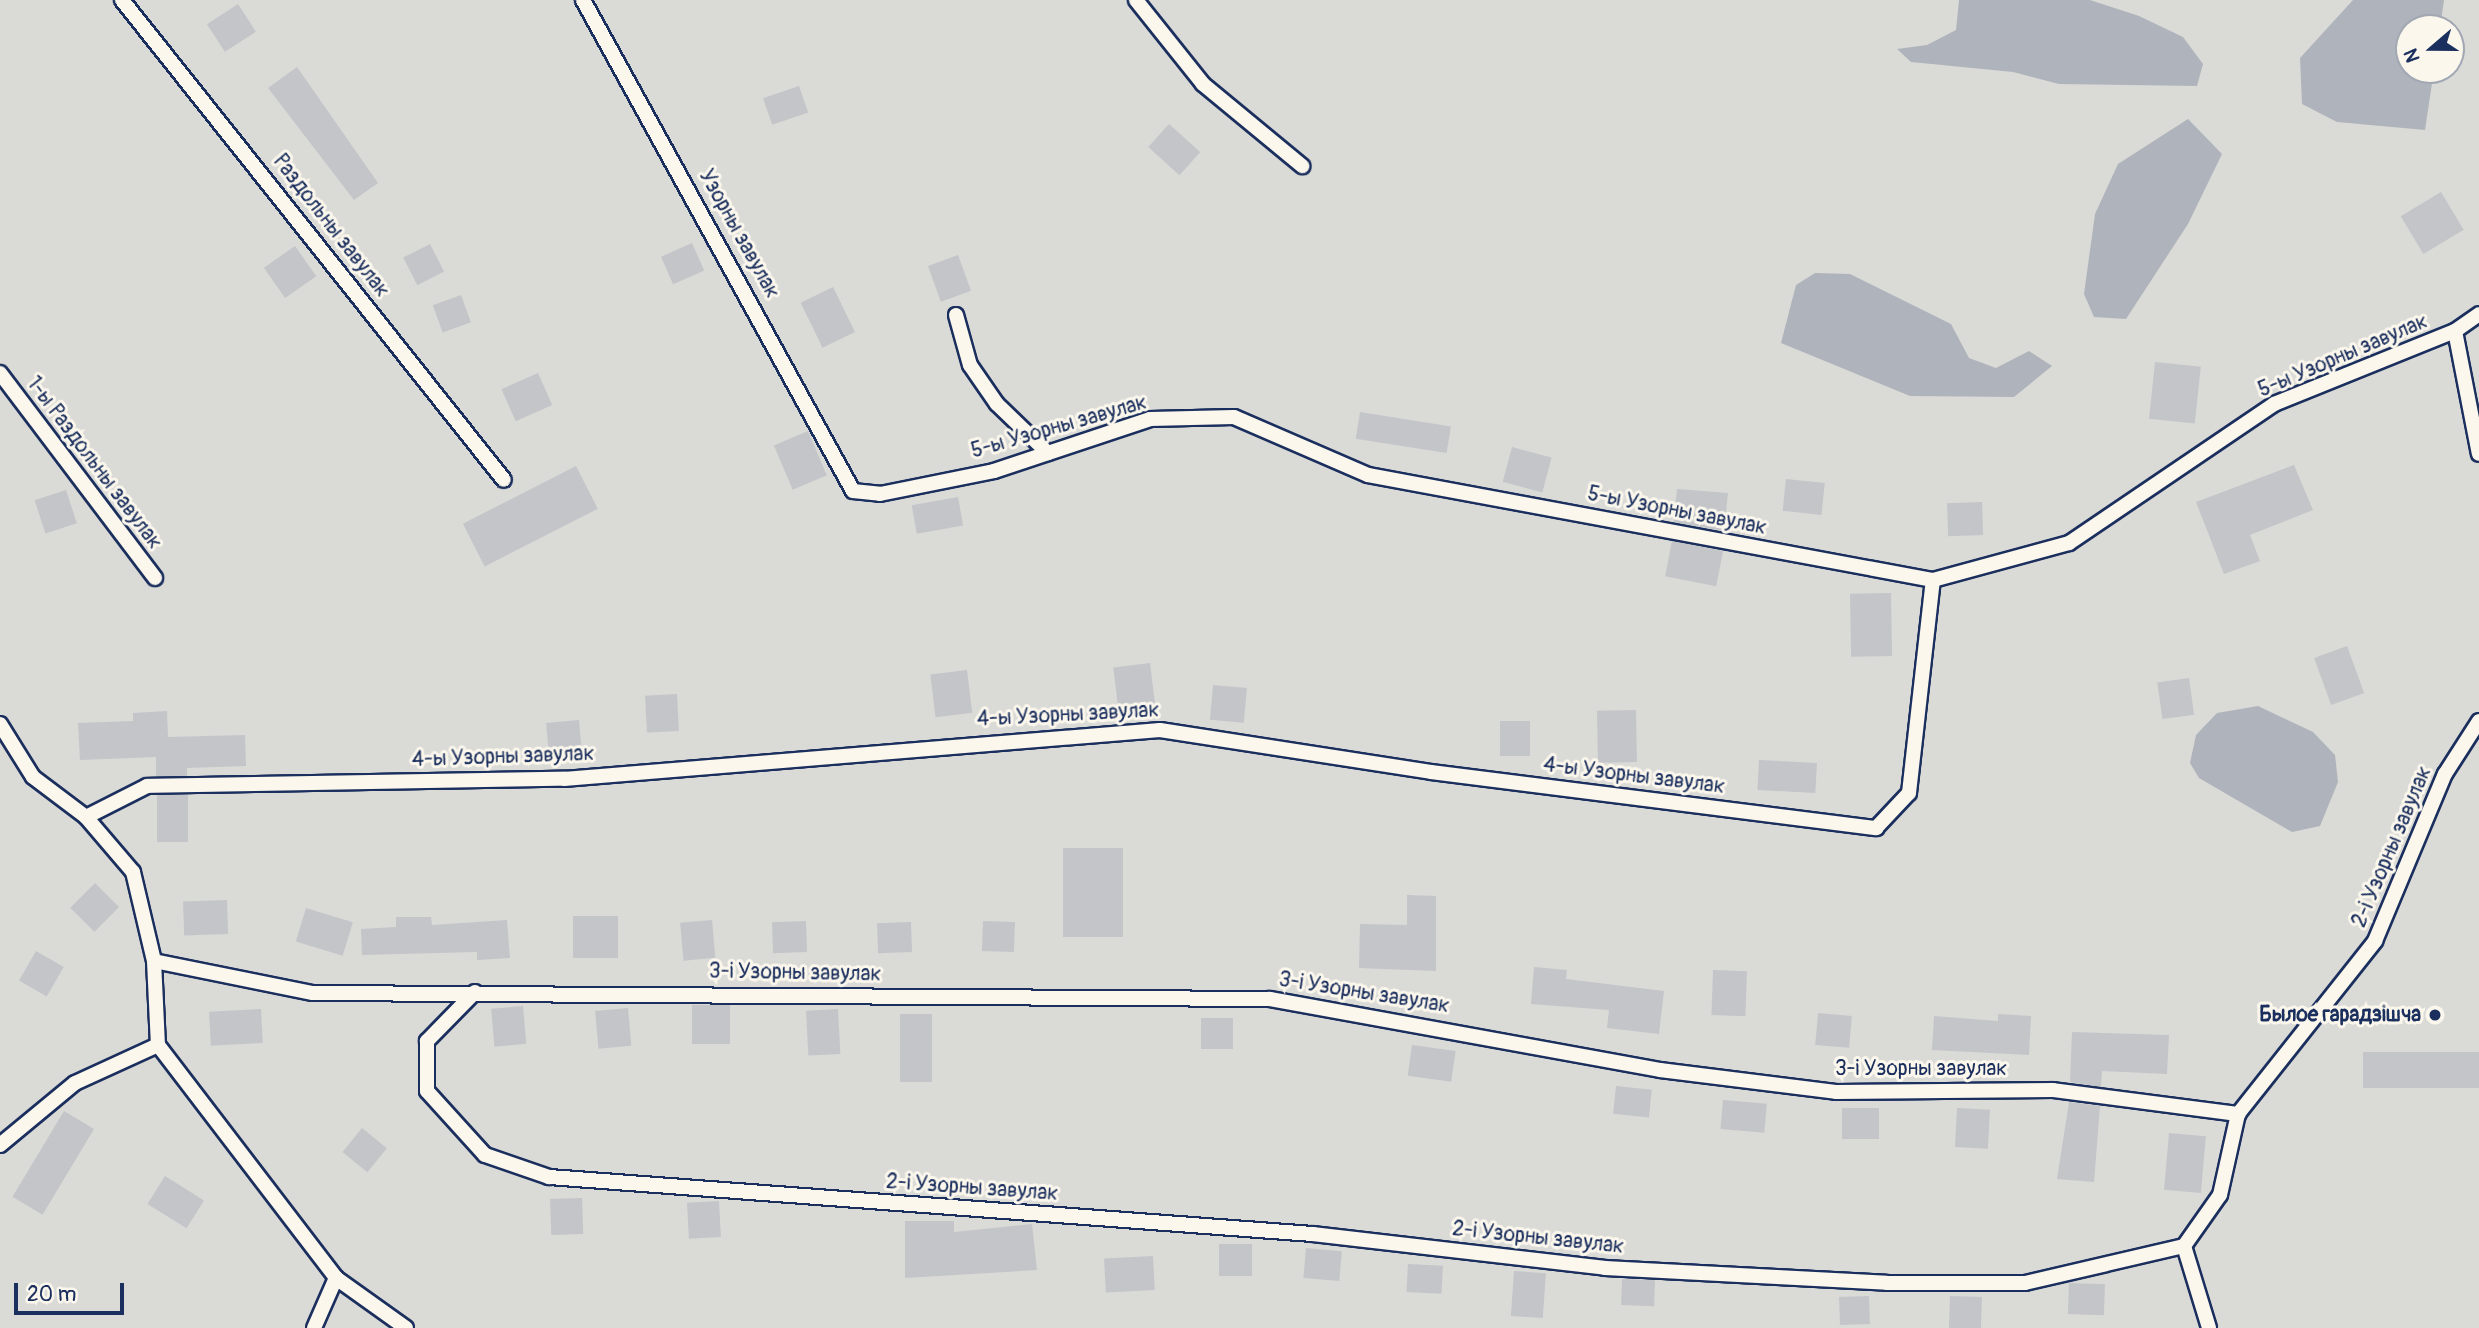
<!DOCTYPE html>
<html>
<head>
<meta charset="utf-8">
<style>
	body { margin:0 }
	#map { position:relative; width:2479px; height:1328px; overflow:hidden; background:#fbf7ec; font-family:Pangolin,sans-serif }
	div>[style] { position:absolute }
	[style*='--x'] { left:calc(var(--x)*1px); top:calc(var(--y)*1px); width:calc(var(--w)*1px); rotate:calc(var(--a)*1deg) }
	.green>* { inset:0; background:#dadad7 }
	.water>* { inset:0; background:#afb3bb }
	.building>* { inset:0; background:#c3c5c9; transform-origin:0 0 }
	.roads { filter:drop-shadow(2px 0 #1b2f5e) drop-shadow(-2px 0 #1b2f5e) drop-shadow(0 2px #1b2f5e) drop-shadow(0 -2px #1b2f5e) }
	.lane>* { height:14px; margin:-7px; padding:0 7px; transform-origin:7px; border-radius:7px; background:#fbf7ec }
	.dots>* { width:19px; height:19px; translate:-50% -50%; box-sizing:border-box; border:4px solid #fbf7ec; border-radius:50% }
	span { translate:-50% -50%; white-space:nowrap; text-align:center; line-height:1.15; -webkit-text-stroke:6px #fbf7ec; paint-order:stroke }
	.street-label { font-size:21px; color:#1b2f5e }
	.poi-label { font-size:21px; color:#1b2f5e; font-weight:700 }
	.right { translate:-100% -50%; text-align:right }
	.north { position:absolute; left:2395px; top:14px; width:70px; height:70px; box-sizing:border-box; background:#fbf7ec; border:2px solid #a1a7b3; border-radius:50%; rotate:250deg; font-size:19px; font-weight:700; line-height:28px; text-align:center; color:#1b2f5e }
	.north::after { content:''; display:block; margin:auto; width:24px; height:32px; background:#1b2f5e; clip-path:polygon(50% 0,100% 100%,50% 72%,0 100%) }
	.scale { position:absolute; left:14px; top:1283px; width:110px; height:32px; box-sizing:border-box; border:4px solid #1b2f5e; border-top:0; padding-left:9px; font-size:21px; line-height:24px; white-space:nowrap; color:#1b2f5e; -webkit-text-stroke:5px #fbf7ec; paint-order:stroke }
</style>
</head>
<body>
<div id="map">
	<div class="green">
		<div style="clip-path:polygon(evenodd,0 0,2479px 0,2479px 1328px,0 1328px,0 0,2409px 28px,2451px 28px,2451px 70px,2409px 70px,2409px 28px)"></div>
	</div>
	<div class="water">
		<div style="clip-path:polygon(1959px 0,2090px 0,2139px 16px,2183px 37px,2203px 64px,2197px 86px,2059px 84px,2013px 72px,1911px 62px,1897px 49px,1927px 45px,1956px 30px)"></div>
		<div style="clip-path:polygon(2353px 0,2444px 0,2440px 28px,2409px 28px,2409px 70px,2434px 70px,2425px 130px,2337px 122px,2302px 104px,2300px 58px)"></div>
		<div style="clip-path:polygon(2188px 119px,2222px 154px,2188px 224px,2126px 319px,2094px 317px,2084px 294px,2095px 214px,2118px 164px)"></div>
		<div style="clip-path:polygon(1815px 273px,1850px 274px,1951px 324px,1969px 358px,1996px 368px,2029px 351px,2052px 366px,2014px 397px,1910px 396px,1781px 343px,1796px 285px)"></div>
		<div style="clip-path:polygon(2258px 706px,2313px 732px,2335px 755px,2338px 782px,2320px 826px,2292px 832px,2199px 778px,2190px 763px,2196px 735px,2217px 713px)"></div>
	</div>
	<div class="building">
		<div style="left:238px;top:4px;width:33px;height:37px;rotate:57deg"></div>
		<div style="clip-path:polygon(297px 67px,378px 183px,354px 200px,268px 88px)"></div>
		<div style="left:799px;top:86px;width:28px;height:38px;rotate:71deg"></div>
		<div style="left:1169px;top:124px;width:42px;height:31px;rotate:42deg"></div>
		<div style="left:2441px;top:192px;width:44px;height:47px;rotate:59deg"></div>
		<div style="left:692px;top:243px;width:30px;height:34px;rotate:66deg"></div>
		<div style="left:430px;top:244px;width:31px;height:30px;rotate:63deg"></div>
		<div style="left:295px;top:246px;width:37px;height:38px;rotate:55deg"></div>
		<div style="left:958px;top:255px;width:38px;height:32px;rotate:70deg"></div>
		<div style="left:833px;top:287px;width:50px;height:36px;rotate:64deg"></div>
		<div style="left:461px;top:295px;width:29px;height:30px;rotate:70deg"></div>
		<div style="left:2155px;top:362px;width:46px;height:57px;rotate:6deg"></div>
		<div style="left:538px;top:373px;width:35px;height:40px;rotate:66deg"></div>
		<div style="left:1360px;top:412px;width:92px;height:27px;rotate:9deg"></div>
		<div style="left:808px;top:431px;width:48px;height:37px;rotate:67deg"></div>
		<div style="left:1512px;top:447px;width:41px;height:36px;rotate:15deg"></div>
		<div style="clip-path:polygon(2294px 465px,2313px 510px,2250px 535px,2260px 561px,2224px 574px,2196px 502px)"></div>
		<div style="left:576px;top:466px;width:48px;height:127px;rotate:63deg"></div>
		<div style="left:1786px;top:479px;width:39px;height:32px;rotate:6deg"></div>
		<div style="clip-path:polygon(1677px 489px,1728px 493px,1724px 531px,1674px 522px)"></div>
		<div style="left:66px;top:490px;width:35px;height:33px;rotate:72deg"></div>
		<div style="left:958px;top:497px;width:29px;height:47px;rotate:80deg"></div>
		<div style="left:1982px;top:502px;width:33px;height:35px;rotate:88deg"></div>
		<div style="left:1672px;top:541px;width:52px;height:36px;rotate:11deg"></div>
		<div style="left:1891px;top:593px;width:63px;height:41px;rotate:89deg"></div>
		<div style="left:2347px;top:646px;width:50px;height:35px;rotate:70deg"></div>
		<div style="left:1150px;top:663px;width:43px;height:37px;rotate:83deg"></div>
		<div style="left:967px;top:670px;width:43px;height:37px;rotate:83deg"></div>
		<div style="left:2189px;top:678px;width:37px;height:32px;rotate:82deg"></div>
		<div style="left:1213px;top:685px;width:34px;height:35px;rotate:5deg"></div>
		<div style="left:677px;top:694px;width:37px;height:32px;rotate:87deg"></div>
		<div style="left:1636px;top:710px;width:52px;height:39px;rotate:89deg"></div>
		<div style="clip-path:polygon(167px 711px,168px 737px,245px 735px,246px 766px,187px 768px,187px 776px,156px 776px,156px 757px,80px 760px,78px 723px,133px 721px,133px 713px)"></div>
		<div style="left:579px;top:720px;width:34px;height:33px;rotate:85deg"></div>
		<div style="left:1500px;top:721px;width:30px;height:35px"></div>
		<div style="left:1759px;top:760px;width:58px;height:30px;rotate:3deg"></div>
		<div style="left:157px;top:795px;width:31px;height:47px"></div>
		<div style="left:1063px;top:848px;width:60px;height:89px"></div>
		<div style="left:95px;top:883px;width:34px;height:35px;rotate:45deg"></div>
		<div style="clip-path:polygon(1407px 895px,1436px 896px,1436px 971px,1359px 968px,1360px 924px,1407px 925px)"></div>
		<div style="left:227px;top:900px;width:34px;height:44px;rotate:88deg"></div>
		<div style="left:306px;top:908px;width:49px;height:35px;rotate:17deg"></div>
		<div style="left:618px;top:916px;width:42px;height:45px;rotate:90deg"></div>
		<div style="clip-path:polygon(396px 917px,431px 917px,432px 925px,507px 920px,510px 958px,477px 960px,477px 952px,362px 955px,361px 929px,396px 927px)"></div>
		<div style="left:712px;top:920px;width:38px;height:32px;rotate:85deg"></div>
		<div style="left:806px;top:921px;width:31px;height:34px;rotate:88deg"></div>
		<div style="left:983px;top:921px;width:32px;height:30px;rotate:2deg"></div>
		<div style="left:911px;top:922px;width:30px;height:34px;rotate:88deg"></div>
		<div style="left:36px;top:951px;width:32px;height:34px;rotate:30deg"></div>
		<div style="clip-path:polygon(1534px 967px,1567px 970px,1566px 979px,1664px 991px,1659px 1034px,1607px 1028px,1609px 1010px,1531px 1004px)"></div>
		<div style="left:1713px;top:970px;width:34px;height:45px;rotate:2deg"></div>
		<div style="left:692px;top:1005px;width:38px;height:39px"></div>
		<div style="left:523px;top:1006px;width:38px;height:32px;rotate:85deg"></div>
		<div style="left:628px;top:1008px;width:38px;height:33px;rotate:85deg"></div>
		<div style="left:261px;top:1009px;width:34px;height:52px;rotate:87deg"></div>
		<div style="left:838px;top:1009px;width:45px;height:32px;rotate:87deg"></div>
		<div style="left:1818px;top:1013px;width:34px;height:32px;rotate:5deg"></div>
		<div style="left:900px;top:1014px;width:32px;height:68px"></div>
		<div style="clip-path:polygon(1998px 1014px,2031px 1016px,2029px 1055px,1932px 1050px,1934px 1016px,1998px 1021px)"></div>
		<div style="left:1201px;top:1018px;width:32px;height:31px"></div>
		<div style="clip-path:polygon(2072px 1032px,2169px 1035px,2167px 1074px,2102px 1071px,2101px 1087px,2070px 1082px)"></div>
		<div style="left:1412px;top:1045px;width:44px;height:31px;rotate:8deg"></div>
		<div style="left:2479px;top:1052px;width:36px;height:116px;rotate:90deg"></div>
		<div style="left:1616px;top:1086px;width:36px;height:28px;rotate:6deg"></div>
		<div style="left:1723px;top:1100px;width:44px;height:29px;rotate:5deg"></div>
		<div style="clip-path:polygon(2069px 1102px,2100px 1106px,2094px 1182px,2057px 1179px)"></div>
		<div style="left:1842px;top:1108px;width:37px;height:31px"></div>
		<div style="left:1957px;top:1108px;width:33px;height:39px;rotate:3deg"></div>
		<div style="left:64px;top:1111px;width:35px;height:100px;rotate:31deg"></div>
		<div style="left:362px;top:1128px;width:32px;height:31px;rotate:39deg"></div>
		<div style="left:2169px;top:1133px;width:37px;height:57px;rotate:5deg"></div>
		<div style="left:165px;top:1176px;width:46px;height:33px;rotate:32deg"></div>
		<div style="left:582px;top:1198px;width:36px;height:32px;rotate:88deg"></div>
		<div style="left:719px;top:1201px;width:36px;height:32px;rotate:87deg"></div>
		<div style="clip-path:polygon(905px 1221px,954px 1221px,954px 1232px,1032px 1224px,1037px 1270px,905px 1278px)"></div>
		<div style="left:1219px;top:1244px;width:33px;height:32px"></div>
		<div style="left:1306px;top:1248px;width:36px;height:30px;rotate:5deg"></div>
		<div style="left:1153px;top:1256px;width:34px;height:49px;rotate:87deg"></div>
		<div style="left:1408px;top:1264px;width:35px;height:28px;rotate:3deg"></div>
		<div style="left:1514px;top:1271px;width:32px;height:45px;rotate:4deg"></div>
		<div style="left:1622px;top:1279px;width:33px;height:26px;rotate:2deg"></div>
		<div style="left:2069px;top:1283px;width:36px;height:31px;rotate:2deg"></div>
		<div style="left:1869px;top:1296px;width:28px;height:30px;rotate:88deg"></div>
		<div style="left:1950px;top:1296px;width:32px;height:32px;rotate:2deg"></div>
	</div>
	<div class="roads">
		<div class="lane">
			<div style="--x:122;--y:0;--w:613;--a:51.49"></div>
			<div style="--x:583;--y:0;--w:560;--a:61.19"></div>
			<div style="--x:853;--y:491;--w:27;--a:6"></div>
			<div style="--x:880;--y:494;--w:116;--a:-11.4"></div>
			<div style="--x:994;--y:471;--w:164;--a:-18.4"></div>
			<div style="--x:1150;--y:419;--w:84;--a:-1.4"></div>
			<div style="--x:1234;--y:417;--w:146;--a:23.4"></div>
			<div style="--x:1368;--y:475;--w:575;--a:10.53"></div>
			<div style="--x:1933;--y:580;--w:141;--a:-15.2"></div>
			<div style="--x:2069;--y:543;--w:248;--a:-34.1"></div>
			<div style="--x:2274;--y:404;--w:195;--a:-22"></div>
			<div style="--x:2455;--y:331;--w:29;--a:-35"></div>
			<div style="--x:1136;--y:0;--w:107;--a:51.4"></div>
			<div style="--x:1203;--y:84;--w:129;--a:39.6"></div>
			<div style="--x:956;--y:315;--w:52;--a:74.4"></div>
			<div style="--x:970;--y:365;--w:47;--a:55.3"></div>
			<div style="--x:997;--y:404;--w:71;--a:43.9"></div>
			<div style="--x:2455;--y:331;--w:125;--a:79"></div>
			<div style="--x:0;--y:373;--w:257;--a:52.9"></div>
			<div style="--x:0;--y:724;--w:62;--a:58.1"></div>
			<div style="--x:33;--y:777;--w:66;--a:37"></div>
			<div style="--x:86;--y:817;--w:72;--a:49.5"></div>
			<div style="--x:133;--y:872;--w:91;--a:76.7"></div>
			<div style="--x:154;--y:961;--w:84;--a:87.3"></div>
			<div style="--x:86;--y:817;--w:68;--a:-26.9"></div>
			<div style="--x:147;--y:786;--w:417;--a:-1"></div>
			<div style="--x:564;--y:779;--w:598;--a:-4.7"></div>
			<div style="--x:1160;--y:730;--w:274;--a:8.8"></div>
			<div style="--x:1431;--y:772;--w:449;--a:7.2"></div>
			<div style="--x:1876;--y:828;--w:48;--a:-46.7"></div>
			<div style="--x:1909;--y:793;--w:214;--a:-83.6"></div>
			<div style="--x:154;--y:961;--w:162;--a:11.4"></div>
			<div style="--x:313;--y:993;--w:957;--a:0.36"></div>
			<div style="--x:1270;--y:999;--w:396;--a:10.3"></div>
			<div style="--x:1660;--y:1070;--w:177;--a:7.1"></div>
			<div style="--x:1836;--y:1092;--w:217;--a:-0.5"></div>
			<div style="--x:2053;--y:1090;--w:187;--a:7.4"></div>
			<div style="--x:475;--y:992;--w:69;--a:134.4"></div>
			<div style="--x:427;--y:1041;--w:50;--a:90"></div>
			<div style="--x:427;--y:1091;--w:86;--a:47.8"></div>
			<div style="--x:485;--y:1155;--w:68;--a:19"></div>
			<div style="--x:549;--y:1177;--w:766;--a:4.27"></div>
			<div style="--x:1313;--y:1234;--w:294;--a:6.6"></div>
			<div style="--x:1605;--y:1268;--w:282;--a:3"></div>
			<div style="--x:1887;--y:1283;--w:138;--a:0"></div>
			<div style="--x:2025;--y:1283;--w:163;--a:-13.1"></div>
			<div style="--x:2184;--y:1246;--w:62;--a:-54.8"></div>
			<div style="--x:2220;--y:1195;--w:83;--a:-77.5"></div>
			<div style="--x:2238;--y:1114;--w:221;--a:-51.6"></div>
			<div style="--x:2375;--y:941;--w:181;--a:-67.3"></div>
			<div style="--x:2445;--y:774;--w:63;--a:-57.3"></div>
			<div style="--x:158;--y:1045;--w:293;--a:52.6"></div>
			<div style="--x:336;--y:1278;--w:86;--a:35.5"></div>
			<div style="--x:0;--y:1145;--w:97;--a:-39.6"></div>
			<div style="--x:75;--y:1083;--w:91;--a:-24.6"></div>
			<div style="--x:2184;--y:1246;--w:86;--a:73"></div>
			<div style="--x:314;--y:1328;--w:55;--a:-66.3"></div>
		</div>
	</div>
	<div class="dots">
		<div style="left:2435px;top:1015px;background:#1b2f5e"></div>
	</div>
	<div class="street-label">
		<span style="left:331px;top:226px;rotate:52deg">Раздольны завулак</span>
		<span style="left:739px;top:234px;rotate:61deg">Узорны завулак</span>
		<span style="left:2343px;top:356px;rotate:-23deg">5-ы Узорны завулак</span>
		<span style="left:1059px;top:427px;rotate:-16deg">5-ы Узорны завулак</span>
		<span style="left:94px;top:463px;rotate:53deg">1-ы Раздольны завулак</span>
		<span style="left:1677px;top:511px;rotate:11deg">5-ы Узорны завулак</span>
		<span style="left:1068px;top:715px;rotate:-3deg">4-ы Узорны завулак</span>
		<span style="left:503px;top:757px;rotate:-2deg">4-ы Узорны завулак</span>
		<span style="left:1634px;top:776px;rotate:7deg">4-ы Узорны завулак</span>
		<span style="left:2392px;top:847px;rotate:-67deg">2-і Узорны завулак</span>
		<span style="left:795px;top:973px;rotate:1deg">3-і Узорны завулак</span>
		<span style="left:1364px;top:993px;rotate:9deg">3-і Узорны завулак</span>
		<span style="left:1921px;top:1069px">3-і Узорны завулак</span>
		<span style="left:972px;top:1188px;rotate:4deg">2-і Узорны завулак</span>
		<span style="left:1538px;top:1238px;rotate:6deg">2-і Узорны завулак</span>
	</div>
	<div class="poi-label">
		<span class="right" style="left:2421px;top:1015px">Былое гарадзішча</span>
	</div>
	<div class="north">N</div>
	<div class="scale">20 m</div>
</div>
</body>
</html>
